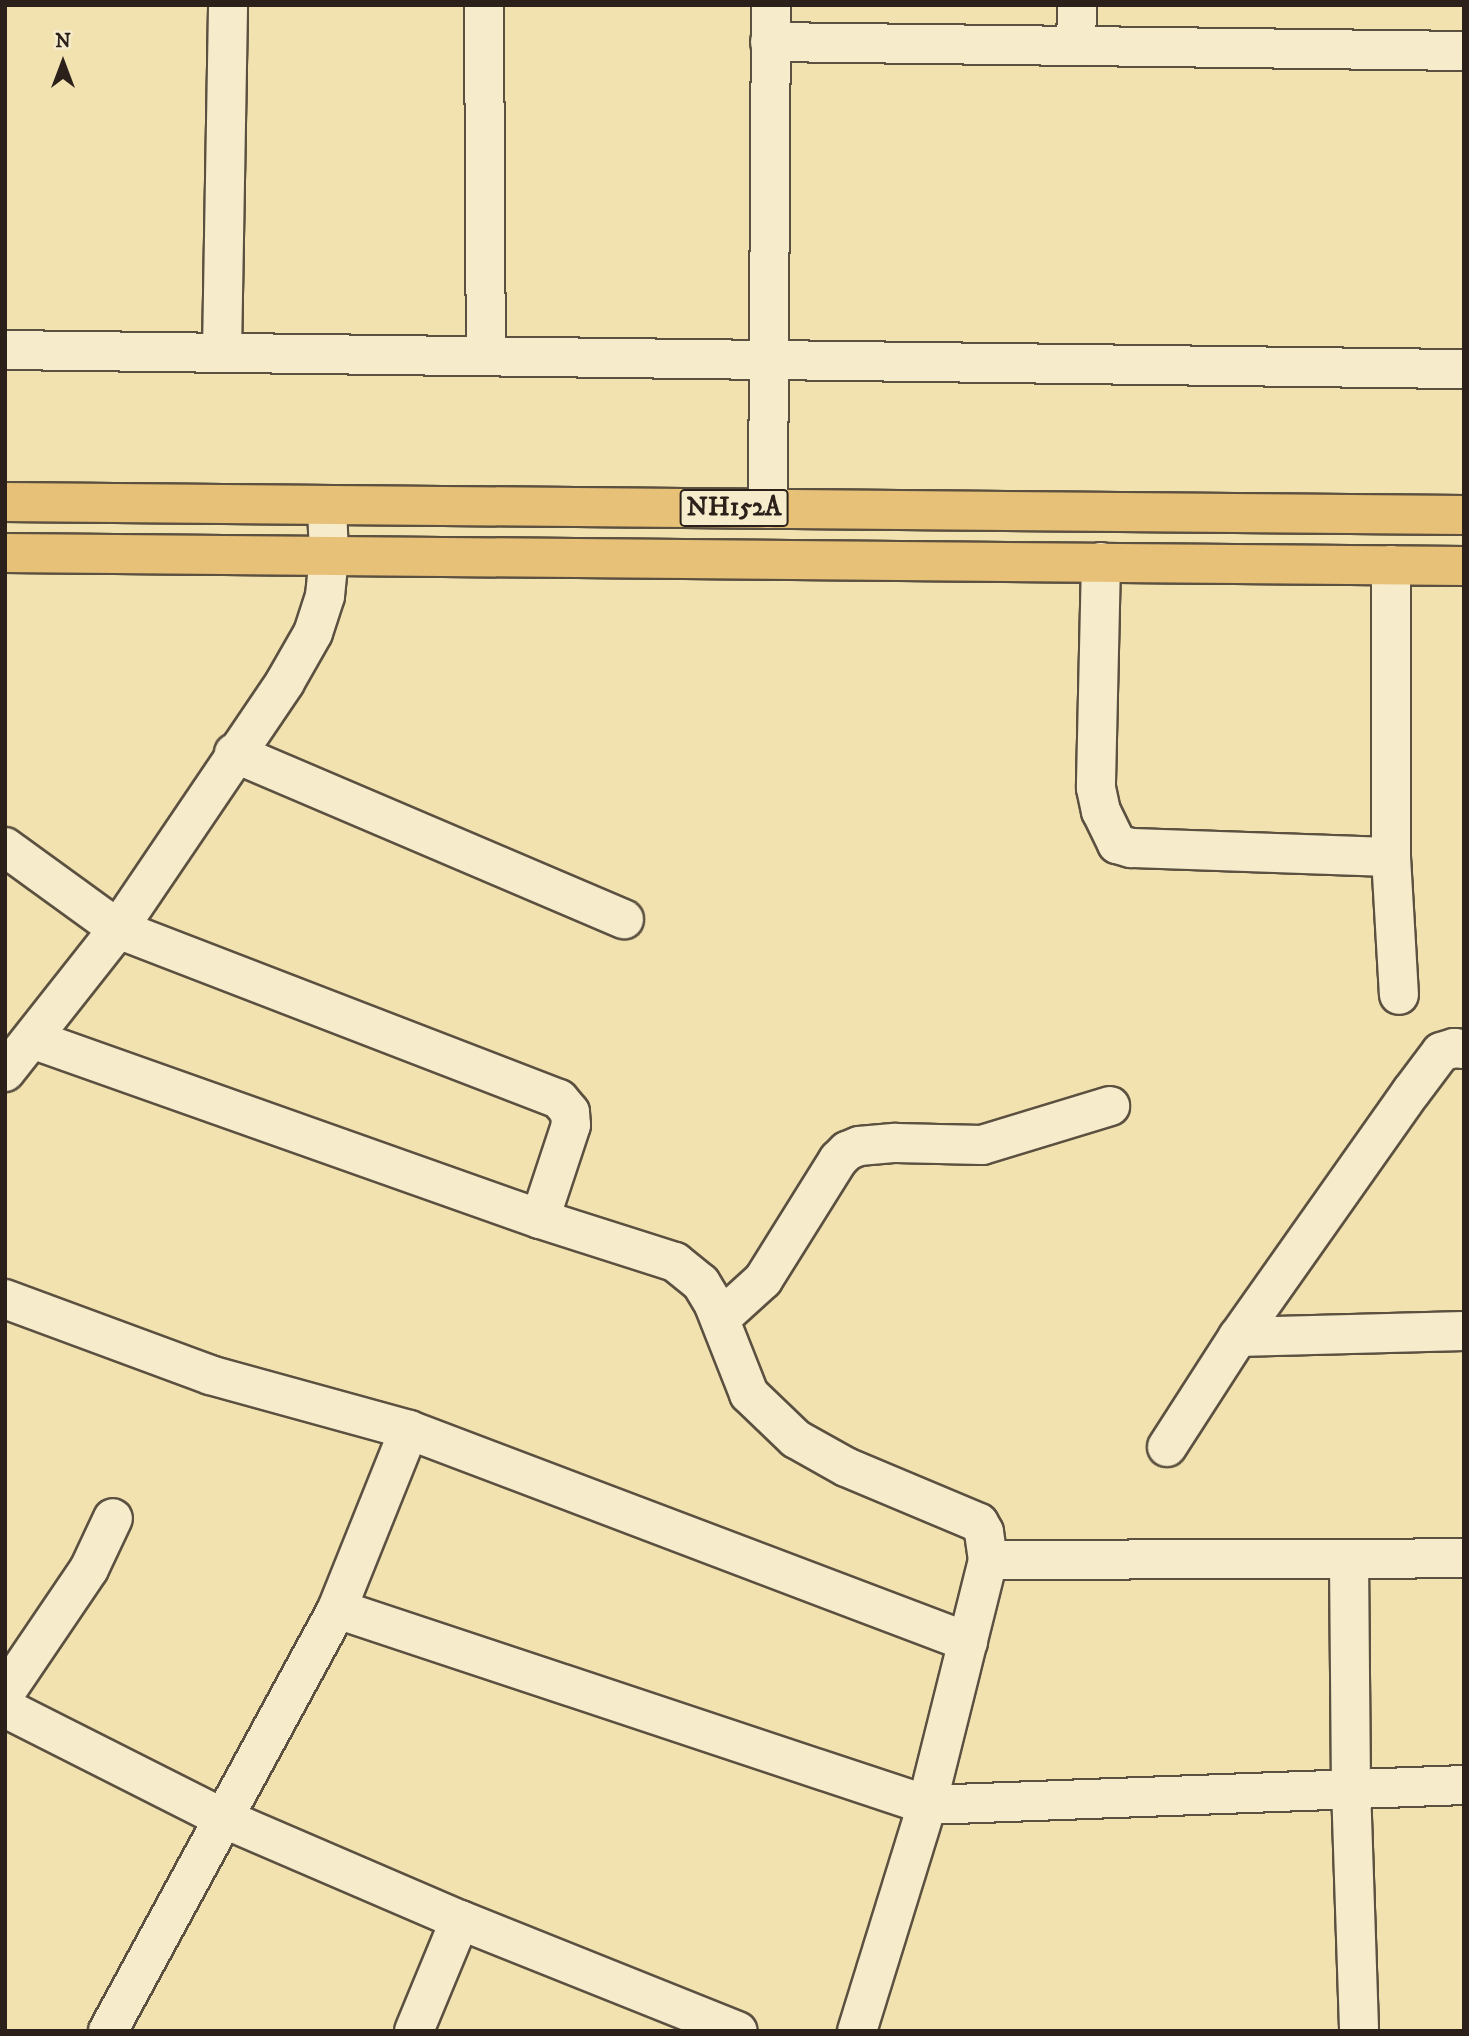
<!DOCTYPE html>
<html>
<head>
<meta charset="utf-8">
<style>
	body { margin:0 }
	#map { position:relative; width:1469px; height:2036px; overflow:hidden; background:#f1e2b0; font-family:"IM FELL DW Pica",serif }
	div>[style] { position:absolute }
	[style*='--x'] { left:calc(var(--x)*1px); top:calc(var(--y)*1px); width:calc(var(--w)*1px); rotate:calc(var(--a)*1deg) }
	.roads { filter:drop-shadow(2px 0 #5c5140) drop-shadow(-2px 0 #5c5140) drop-shadow(0 2px #5c5140) drop-shadow(0 -2px #5c5140) }
	.minor>* { height:38px; margin:-19px; padding:0 19px; transform-origin:19px; border-radius:19px; background:#f6eccc }
	.highway>* { height:38px; margin:-19px; padding:0 19px; transform-origin:19px; border-radius:19px; background:#e8c178 }
	span { translate:-50% -50%; white-space:nowrap; text-align:center; line-height:1.15; -webkit-text-stroke:7px #f6eccc; paint-order:stroke }
	.shield-label span { padding:2px 5px; background:#f6eccc; border:2px solid; border-radius:5px; -webkit-text-stroke-width:0 }
	.shield-label { font-size:26px; color:#2b211a; font-weight:700 }
	.frame { position:absolute; inset:0; border:7px solid #2b211a; pointer-events:none }
	.north { position:absolute; left:28px; top:28px; width:70px; height:70px; -webkit-text-stroke:5px #f6eccc; paint-order:stroke; rotate:0deg; font-size:19px; font-weight:700; line-height:28px; text-align:center; color:#2b211a }
	.north::after { content:''; display:block; margin:auto; width:24px; height:32px; background:#2b211a; clip-path:polygon(50% 0,100% 100%,50% 72%,0 100%) }
</style>
</head>
<body>
<div id="map">
	<div class="roads">
		<div class="minor">
			<div style="--x:484;--y:5;--w:350;--a:89.7"></div>
			<div style="--x:770;--y:42;--w:694;--a:0.74"></div>
			<div style="--x:1076;--y:46;--w:41;--a:-88.6"></div>
			<div style="--x:5;--y:350;--w:1459;--a:0.75"></div>
			<div style="--x:222;--y:352;--w:347;--a:-89"></div>
			<div style="--x:768;--y:509;--w:504;--a:-89.66"></div>
			<div style="--x:1101;--y:562;--w:226;--a:91.3"></div>
			<div style="--x:1096;--y:788;--w:24;--a:78"></div>
			<div style="--x:1101;--y:811;--w:37;--a:64"></div>
			<div style="--x:1117;--y:844;--w:15;--a:16"></div>
			<div style="--x:1131;--y:848;--w:260;--a:2"></div>
			<div style="--x:1391;--y:565;--w:292;--a:90"></div>
			<div style="--x:1391;--y:857;--w:138;--a:86.7"></div>
			<div style="--x:234;--y:753;--w:424;--a:23.1"></div>
			<div style="--x:5;--y:847;--w:140;--a:36"></div>
			<div style="--x:118;--y:929;--w:473;--a:21.1"></div>
			<div style="--x:559;--y:1099;--w:17;--a:50"></div>
			<div style="--x:570;--y:1112;--w:13;--a:86"></div>
			<div style="--x:571;--y:1125;--w:99;--a:108.3"></div>
			<div style="--x:32;--y:1039;--w:539;--a:19.51"></div>
			<div style="--x:540;--y:1219;--w:142;--a:17.7"></div>
			<div style="--x:675;--y:1262;--w:33;--a:39"></div>
			<div style="--x:701;--y:1283;--w:26;--a:59"></div>
			<div style="--x:714;--y:1305;--w:96;--a:68.5"></div>
			<div style="--x:749;--y:1394;--w:65;--a:43.8"></div>
			<div style="--x:796;--y:1439;--w:57;--a:29.2"></div>
			<div style="--x:846;--y:1467;--w:144;--a:22.8"></div>
			<div style="--x:979;--y:1523;--w:10;--a:61"></div>
			<div style="--x:984;--y:1532;--w:28;--a:82"></div>
			<div style="--x:988;--y:1560;--w:252;--a:104"></div>
			<div style="--x:927;--y:1805;--w:237;--a:107.2"></div>
			<div style="--x:5;--y:1072;--w:182;--a:-51.7"></div>
			<div style="--x:118;--y:929;--w:298;--a:-55.9"></div>
			<div style="--x:285;--y:682;--w:56;--a:-60.3"></div>
			<div style="--x:313;--y:633;--w:39;--a:-72"></div>
			<div style="--x:325;--y:596;--w:40;--a:-84.3"></div>
			<div style="--x:329;--y:556;--w:50;--a:-92.3"></div>
			<div style="--x:5;--y:1299;--w:219;--a:20.3"></div>
			<div style="--x:210;--y:1375;--w:206;--a:15.4"></div>
			<div style="--x:409;--y:1430;--w:598;--a:20.77"></div>
			<div style="--x:720;--y:1319;--w:58;--a:-42.2"></div>
			<div style="--x:763;--y:1280;--w:142;--a:-58"></div>
			<div style="--x:838;--y:1160;--w:13;--a:-45"></div>
			<div style="--x:847;--y:1151;--w:13;--a:-23"></div>
			<div style="--x:859;--y:1146;--w:37;--a:-5"></div>
			<div style="--x:896;--y:1143;--w:86;--a:1.3"></div>
			<div style="--x:982;--y:1145;--w:134;--a:-16.9"></div>
			<div style="--x:1238;--y:1337;--w:226;--a:-1.5"></div>
			<div style="--x:1167;--y:1447;--w:131;--a:-57.2"></div>
			<div style="--x:1238;--y:1337;--w:300;--a:-54.8"></div>
			<div style="--x:1411;--y:1092;--w:50;--a:-53.1"></div>
			<div style="--x:1441;--y:1052;--w:14;--a:-17"></div>
			<div style="--x:1454;--y:1048;--w:10;--a:6"></div>
			<div style="--x:1349;--y:1559;--w:228;--a:89.5"></div>
			<div style="--x:1351;--y:1787;--w:244;--a:88.1"></div>
			<div style="--x:988;--y:1560;--w:476;--a:-0.2"></div>
			<div style="--x:337;--y:1609;--w:622;--a:18.38"></div>
			<div style="--x:927;--y:1805;--w:537;--a:-2.13"></div>
			<div style="--x:5;--y:1693;--w:150;--a:-55.9"></div>
			<div style="--x:89;--y:1569;--w:56;--a:-64.8"></div>
			<div style="--x:5;--y:1708;--w:246;--a:26.8"></div>
			<div style="--x:225;--y:1819;--w:256;--a:23.3"></div>
			<div style="--x:460;--y:1920;--w:299;--a:21.8"></div>
			<div style="--x:108;--y:2031;--w:480;--a:-61.5"></div>
			<div style="--x:337;--y:1609;--w:193;--a:-68.1"></div>
			<div style="--x:414;--y:2031;--w:120;--a:-67.5"></div>
		</div>
		<div class="highway">
			<div style="--x:5;--y:502;--w:1459;--a:0.51"></div>
			<div style="--x:5;--y:553;--w:1459;--a:0.51"></div>
		</div>
	</div>
	<div class="shield-label">
		<span style="left:734px;top:508px">NH152A</span>
	</div>
	<div class="frame"></div>
	<div class="north">N</div>
</div>
</body>
</html>
